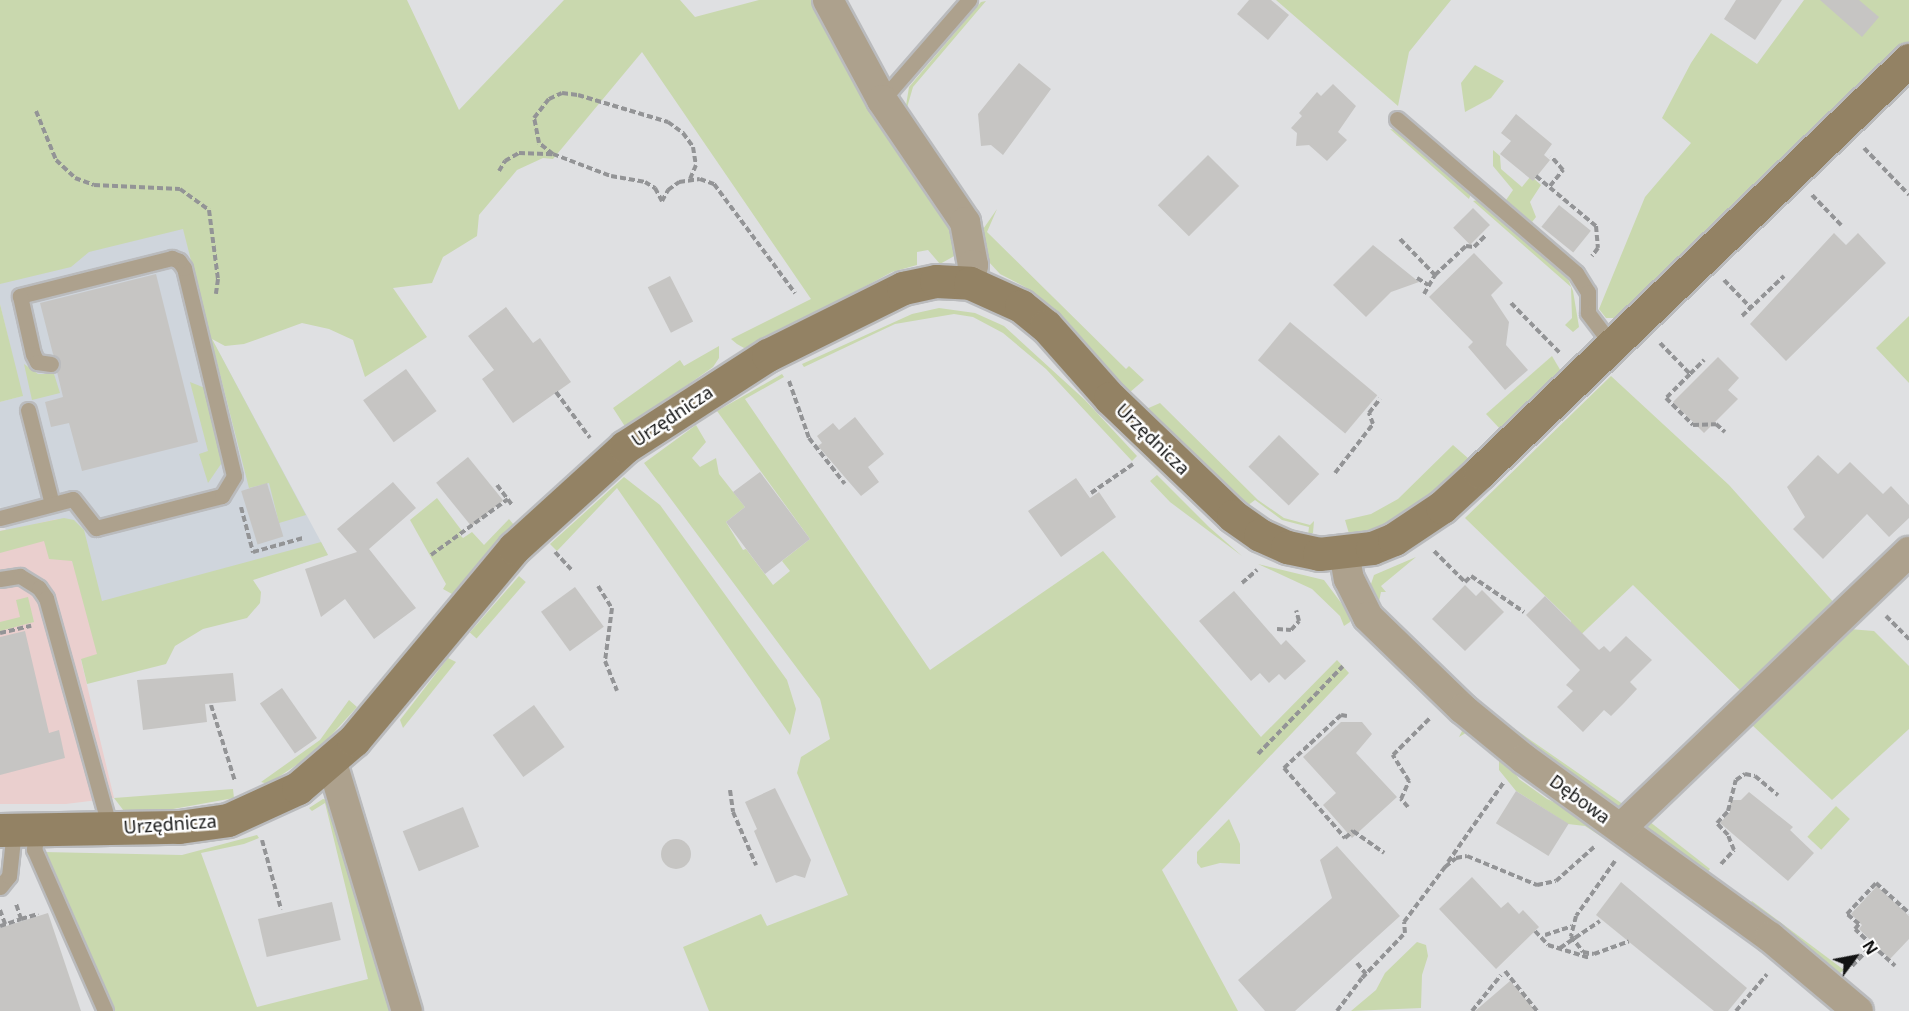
<!DOCTYPE html>
<html>
<head>
<meta charset="utf-8">
<style>
	body { margin:0 }
	#map { position:relative; width:1909px; height:1011px; overflow:hidden; background:#dfe0e2; font-family:"Noto Sans",sans-serif }
	div>[style] { position:absolute }
	[style*='--x'] { left:calc(var(--x)*1px); top:calc(var(--y)*1px); width:calc(var(--w)*1px); rotate:calc(var(--a)*1deg) }
	.commercial>* { inset:0; background:#eacfce }
	.built>* { inset:0; background:#cfd5dc }
	.green>* { inset:0; background:#c9d8ae; transform-origin:0 0 }
	.building>* { inset:0; background:#c6c5c3; transform-origin:0 0 }
	.round { border-radius:50% }
	.path>* { height:4px; margin-top:-2px; transform-origin:0; background:repeating-linear-gradient(90deg,#939496 0 6px,transparent 0 9px) }
	.roads { filter:drop-shadow(2px 0 #babbbd) drop-shadow(-2px 0 #babbbd) drop-shadow(0 2px #babbbd) drop-shadow(0 -2px #babbbd) }
	.lane>* { height:15px; margin:-7.5px; padding:0 7.5px; transform-origin:7.5px; border-radius:7.5px; background:#ada18d }
	.street>* { height:30px; margin:-15px; padding:0 15px; transform-origin:15px; border-radius:15px; background:#ada18d }
	.secondary>* { height:33px; margin:-16.5px; padding:0 16.5px; transform-origin:16.5px; border-radius:16.5px; background:#938264 }
	span { translate:-50% -50%; white-space:nowrap; text-align:center; line-height:1.15; -webkit-text-stroke:5px #fff; paint-order:stroke }
	.street-label { font-size:18px; color:#121313 }
	.north { position:absolute; left:1825px; top:927px; width:60px; height:60px; -webkit-text-stroke:4px #fff; paint-order:stroke; rotate:58deg; font-size:16px; font-weight:700; line-height:24px; text-align:center; color:#121313 }
	.north::after { content:''; display:block; margin:auto; width:21px; height:27px; background:#121313; clip-path:polygon(50% 0,100% 100%,50% 72%,0 100%) }
</style>
</head>
<body>
<div id="map">
	<div class="commercial">
		<div style="clip-path:polygon(57px 519px,105px 652px,81px 660px,114px 798px,66px 804px,0 804px,0 531px)"></div>
	</div>
	<div class="built">
		<div style="clip-path:polygon(186px 225px,212px 339px,328px 555px,252px 580px,105px 652px,57px 519px,6px 531px,0 506px,0 402px,22px 396px,0 304px,0 278px,88px 248px)"></div>
	</div>
	<div class="green">
		<div style="clip-path:polygon(0 0,407px 0,459px 110px,564px 0,680px 0,695px 17px,759px 0,819px 0,949px 212px,956px 255px,940px 264px,928px 250px,917px 252px,917px 265px,892px 272px,754px 346px,744px 348px,737px 344px,731px 339px,811px 299px,642px 52px,553px 159px,543px 158px,517px 170px,479px 215px,477px 236px,443px 257px,432px 283px,393px 288px,427px 337px,365px 377px,353px 340px,329px 329px,302px 323px,244px 344px,225px 346px,212px 339px,306px 515px,279px 523px,269px 483px,249px 488px,183px 229px,89px 252px,71px 267px,0 284px)"></div>
		<div style="clip-path:polygon(1276px 0,1451px 0,1409px 52px,1398px 106px)"></div>
		<div style="clip-path:polygon(1804px 0,1909px 0,1909px 43px,1620px 318px,1606px 318px,1599px 309px,1645px 197px,1691px 143px,1662px 118px,1691px 63px,1711px 33px,1757px 64px)"></div>
		<div style="clip-path:polygon(986px 1px,913px 87px,904px 118px,909px 87px,981px 2px)"></div>
		<div style="clip-path:polygon(1475px 65px,1504px 81px,1491px 98px,1465px 112px,1461px 83px)"></div>
		<div style="clip-path:polygon(1390px 129px,1397px 130px,1471px 194px,1469px 199px)"></div>
		<div style="clip-path:polygon(1493px 150px,1500px 156px,1501px 169px,1522px 187px,1531px 176px,1541px 185px,1530px 202px,1536px 217px,1532px 222px,1506px 200px,1513px 190px,1493px 166px)"></div>
		<div style="clip-path:polygon(1478px 200px,1568px 279px,1573px 291px,1579px 327px,1573px 332px,1565px 325px,1572px 318px,1571px 287px,1473px 201px)"></div>
		<div style="clip-path:polygon(997px 209px,987px 232px,1126px 369px,1129px 366px,1144px 380px,1129px 393px,1066px 320px,1025px 287px,1000px 274px,988px 261px,979px 235px)"></div>
		<div style="clip-path:polygon(0 304px,23px 396px,0 402px)"></div>
		<div style="clip-path:polygon(939px 308px,975px 313px,1004px 326px,1085px 400px,1137px 456px,1132px 461px,1046px 369px,1003px 333px,973px 317px,954px 314px,895px 324px,804px 367px,802px 364px,912px 314px)"></div>
		<div style="clip-path:polygon(1909px 316px,1909px 383px,1876px 348px)"></div>
		<div style="clip-path:polygon(719px 346px,719px 358px,713px 367px,626px 428px,613px 408px,680px 360px,684px 366px)"></div>
		<div style="clip-path:polygon(1552px 356px,1562px 373px,1501px 430px,1486px 414px)"></div>
		<div style="clip-path:polygon(24px 364px,38px 374px,54px 374px,60px 393px,32px 400px)"></div>
		<div style="clip-path:polygon(782px 374px,784px 377px,745px 399px,930px 670px,1103px 551px,1261px 737px,1337px 660px,1349px 673px,1162px 870px,1238px 1011px,709px 1011px,683px 947px,761px 914px,767px 926px,848px 895px,797px 773px,801px 757px,830px 739px,820px 699px,644px 463px,696px 425px,706px 442px,692px 458px,700px 467px,716px 458px,719px 474px,745px 507px,726px 522px,743px 550px,746px 549px,773px 585px,790px 571px,782px 561px,810px 539px,717px 411px)"></div>
		<div style="clip-path:polygon(1611px 376px,1729px 485px,1836px 605px,1747px 697px,1633px 585px,1568px 647px,1571px 621px,1465px 518px)"></div>
		<div style="clip-path:polygon(190px 382px,205px 388px,220px 449px,221px 464px,208px 483px,199px 454px,208px 451px)"></div>
		<div style="clip-path:polygon(1160px 403px,1258px 500px,1284px 518px,1310px 525px,1314px 521px,1313px 533px,1308px 535px,1309px 527px,1282px 520px,1255px 500px,1247px 506px,1215px 478px,1144px 410px)"></div>
		<div style="clip-path:polygon(1453px 445px,1469px 459px,1445px 482px,1386px 525px,1350px 537px,1345px 520px,1371px 514px,1398px 499px)"></div>
		<div style="clip-path:polygon(1157px 475px,1209px 527px,1242px 556px,1170px 502px,1150px 481px)"></div>
		<div style="clip-path:polygon(624px 477px,660px 505px,787px 680px,796px 709px,790px 735px,617px 488px,557px 551px,550px 544px)"></div>
		<div style="clip-path:polygon(437px 498px,462px 531px,459px 534px,463px 538px,472px 532px,484px 545px,509px 519px,514px 525px,452px 594px,443px 589px,446px 584px,410px 520px)"></div>
		<div style="clip-path:polygon(64px 518px,74px 520px,84px 530px,102px 601px,321px 542px,328px 555px,253px 580px,261px 592px,260px 603px,247px 618px,203px 629px,175px 646px,166px 664px,87px 684px,81px 659px,97px 654px,72px 561px,49px 559px,44px 541px,0 553px,0 531px)"></div>
		<div style="clip-path:polygon(1416px 557px,1381px 586px,1386px 592px,1381px 592px,1377px 611px,1496px 716px,1627px 807px,1612px 810px,1583px 791px,1378px 619px,1369px 590px,1374px 575px)"></div>
		<div style="clip-path:polygon(1258px 564px,1324px 580px,1351px 616px,1350px 622px,1344px 626px,1340px 616px,1312px 589px)"></div>
		<div style="left:519px;top:576px;width:9px;height:75px;rotate:41deg"></div>
		<div style="clip-path:polygon(28px 597px,34px 622px,0 631px,0 622px,20px 617px,16px 600px)"></div>
		<div style="clip-path:polygon(1849px 629px,1874px 631px,1909px 666px,1909px 729px,1832px 800px,1751px 724px)"></div>
		<div style="clip-path:polygon(448px 658px,456px 662px,403px 728px,400px 720px)"></div>
		<div style="clip-path:polygon(349px 700px,357px 707px,316px 752px,268px 784px,261px 782px,320px 740px)"></div>
		<div style="clip-path:polygon(1473px 725px,1501px 751px,1519px 779px,1547px 799px,1593px 820px,1633px 850px,1630px 855px,1585px 826px,1568px 824px,1516px 791px,1499px 770px,1499px 756px,1469px 731px,1459px 737px,1464px 727px)"></div>
		<div style="clip-path:polygon(233px 789px,234px 798px,173px 809px,124px 811px,114px 798px)"></div>
		<div style="clip-path:polygon(323px 799px,332px 801px,395px 1011px,113px 1011px,44px 852px,182px 855px,257px 835px,259px 838px,244px 844px,201px 853px,257px 1007px,368px 979px,325px 803px,312px 811px,309px 808px)"></div>
		<div style="left:1836px;top:806px;width:19px;height:42px;rotate:43deg"></div>
		<div style="clip-path:polygon(1645px 818px,1710px 869px,1703px 878px,1639px 833px)"></div>
		<div style="clip-path:polygon(1229px 819px,1240px 844px,1240px 864px,1220px 863px,1201px 868px,1197px 863px,1197px 852px)"></div>
		<div style="clip-path:polygon(1752px 901px,1844px 970px,1833px 978px,1746px 909px)"></div>
		<div style="clip-path:polygon(1417px 942px,1426px 945px,1428px 956px,1422px 975px,1421px 1008px,1351px 1011px,1376px 990px,1385px 973px)"></div>
	</div>
	<div class="building">
		<div style="clip-path:polygon(1249px 0,1271px 0,1289px 15px,1268px 40px,1237px 14px)"></div>
		<div style="clip-path:polygon(1736px 0,1782px 0,1755px 40px,1724px 19px)"></div>
		<div style="clip-path:polygon(1820px 0,1859px 0,1879px 17px,1862px 37px)"></div>
		<div style="clip-path:polygon(1019px 63px,1051px 89px,1003px 155px,991px 145px,981px 146px,978px 114px)"></div>
		<div style="clip-path:polygon(1333px 84px,1356px 106px,1338px 132px,1347px 140px,1327px 161px,1309px 145px,1296px 146px,1297px 133px,1291px 128px,1302px 116px,1299px 113px,1317px 92px,1321px 96px)"></div>
		<div style="clip-path:polygon(1516px 114px,1552px 144px,1544px 155px,1550px 160px,1533px 181px,1500px 154px,1511px 141px,1501px 133px)"></div>
		<div style="left:1208px;top:155px;width:44px;height:71px;rotate:45deg"></div>
		<div style="left:1559px;top:205px;width:41px;height:28px;rotate:39deg"></div>
		<div style="left:1473px;top:208px;width:24px;height:28px;rotate:45deg"></div>
		<div style="clip-path:polygon(1834px 233px,1846px 245px,1858px 233px,1886px 263px,1786px 361px,1750px 324px)"></div>
		<div style="clip-path:polygon(1373px 245px,1419px 282px,1391px 292px,1366px 317px,1333px 285px)"></div>
		<div style="clip-path:polygon(1474px 253px,1503px 283px,1491px 295px,1509px 322px,1506px 345px,1528px 370px,1505px 390px,1468px 347px,1473px 342px,1429px 297px)"></div>
		<div style="clip-path:polygon(156px 274px,198px 442px,82px 471px,69px 423px,51px 427px,45px 402px,63px 397px,57px 372px,61px 365px,53px 354px,40px 303px)"></div>
		<div style="left:670px;top:276px;width:51px;height:25px;rotate:63deg"></div>
		<div style="clip-path:polygon(506px 307px,533px 343px,540px 338px,571px 382px,513px 423px,482px 379px,494px 370px,468px 336px)"></div>
		<div style="left:1290px;top:322px;width:114px;height:50px;rotate:40deg"></div>
		<div style="clip-path:polygon(1718px 357px,1739px 378px,1728px 390px,1738px 399px,1704px 433px,1673px 402px)"></div>
		<div style="left:406px;top:369px;width:52px;height:53px;rotate:54deg"></div>
		<div style="clip-path:polygon(855px 417px,884px 454px,868px 467px,879px 482px,861px 496px,818px 446px,822px 443px,817px 436px,833px 423px,839px 430px)"></div>
		<div style="left:1279px;top:435px;width:56px;height:44px;rotate:44deg"></div>
		<div style="clip-path:polygon(1818px 455px,1838px 474px,1850px 462px,1883px 494px,1891px 486px,1909px 505px,1909px 518px,1889px 537px,1867px 514px,1823px 559px,1793px 529px,1805px 517px,1787px 487px)"></div>
		<div style="left:468px;top:457px;width:56px;height:41px;rotate:51deg"></div>
		<div style="clip-path:polygon(760px 472px,810px 539px,765px 574px,726px 522px,745px 507px,733px 492px)"></div>
		<div style="clip-path:polygon(1076px 478px,1090px 498px,1099px 492px,1116px 517px,1061px 557px,1028px 511px)"></div>
		<div style="clip-path:polygon(393px 482px,416px 508px,369px 549px,416px 608px,374px 639px,345px 599px,321px 617px,305px 569px,357px 552px,337px 529px)"></div>
		<div style="left:267px;top:483px;width:56px;height:27px;rotate:73deg"></div>
		<div style="clip-path:polygon(1465px 585px,1476px 596px,1482px 590px,1504px 612px,1465px 651px,1432px 619px)"></div>
		<div style="left:575px;top:587px;width:49px;height:42px;rotate:54deg"></div>
		<div style="clip-path:polygon(1234px 591px,1281px 645px,1286px 640px,1306px 661px,1285px 680px,1279px 674px,1269px 683px,1260px 673px,1251px 681px,1199px 621px)"></div>
		<div style="clip-path:polygon(1545px 596px,1599px 650px,1604px 646px,1610px 652px,1626px 636px,1652px 660px,1630px 682px,1637px 689px,1624px 703px,1611px 716px,1604px 710px,1583px 732px,1557px 707px,1573px 691px,1566px 685px,1580px 670px,1526px 615px)"></div>
		<div style="clip-path:polygon(25px 631px,49px 733px,59px 730px,65px 758px,0 775px,0 637px)"></div>
		<div style="clip-path:polygon(233px 673px,236px 701px,205px 704px,207px 722px,143px 730px,137px 680px)"></div>
		<div style="left:282px;top:688px;width:61px;height:27px;rotate:55deg"></div>
		<div style="left:534px;top:705px;width:52px;height:51px;rotate:54deg"></div>
		<div style="clip-path:polygon(1341px 722px,1362px 722px,1372px 734px,1356px 753px,1397px 797px,1352px 838px,1323px 805px,1336px 793px,1303px 757px)"></div>
		<div style="clip-path:polygon(775px 788px,811px 860px,805px 878px,795px 875px,776px 883px,754px 831px,757px 829px,745px 802px)"></div>
		<div style="left:1516px;top:791px;width:62px;height:38px;rotate:32deg"></div>
		<div style="clip-path:polygon(1749px 792px,1793px 827px,1790px 830px,1814px 853px,1788px 881px,1720px 823px,1730px 812px,1730px 800px,1741px 800px)"></div>
		<div style="left:463px;top:807px;width:43px;height:65px;rotate:68deg"></div>
		<div class="round" style="left:661px;top:839px;width:30px;height:30px"></div>
		<div style="clip-path:polygon(1337px 846px,1400px 916px,1295px 1011px,1265px 1011px,1238px 980px,1332px 898px,1320px 860px)"></div>
		<div style="clip-path:polygon(1472px 877px,1501px 908px,1508px 902px,1519px 914px,1523px 910px,1539px 927px,1496px 969px,1439px 909px)"></div>
		<div style="clip-path:polygon(1621px 882px,1747px 988px,1728px 1011px,1714px 1011px,1596px 915px)"></div>
		<div style="clip-path:polygon(1877px 886px,1909px 916px,1909px 939px,1890px 959px,1859px 929px,1862px 925px,1851px 914px)"></div>
		<div style="left:332px;top:902px;width:39px;height:76px;rotate:77deg"></div>
		<div style="clip-path:polygon(48px 913px,81px 1011px,0 1011px,0 928px)"></div>
		<div style="clip-path:polygon(1510px 981px,1536px 1011px,1475px 1011px)"></div>
	</div>
	<div class="path">
		<div style="--x:36;--y:111;--w:53;--a:67.8"></div>
		<div style="--x:56;--y:160;--w:26;--a:43"></div>
		<div style="--x:75;--y:178;--w:20;--a:20"></div>
		<div style="--x:94;--y:185;--w:86;--a:2.7"></div>
		<div style="--x:180;--y:189;--w:36;--a:36"></div>
		<div style="--x:209;--y:210;--w:70;--a:82.6"></div>
		<div style="--x:218;--y:279;--w:15;--a:98"></div>
		<div style="--x:1864;--y:148;--w:65;--a:46.2"></div>
		<div style="--x:553;--y:154;--w:18;--a:-142"></div>
		<div style="--x:539;--y:143;--w:25;--a:-101"></div>
		<div style="--x:534;--y:118;--w:24;--a:-52"></div>
		<div style="--x:549;--y:99;--w:14;--a:-25"></div>
		<div style="--x:562;--y:93;--w:16;--a:7"></div>
		<div style="--x:578;--y:95;--w:94;--a:16.7"></div>
		<div style="--x:668;--y:122;--w:19;--a:36"></div>
		<div style="--x:683;--y:133;--w:17;--a:54"></div>
		<div style="--x:693;--y:147;--w:18;--a:81"></div>
		<div style="--x:696;--y:165;--w:15;--a:113"></div>
		<div style="--x:499;--y:171;--w:12;--a:-59"></div>
		<div style="--x:505;--y:161;--w:16;--a:-30"></div>
		<div style="--x:519;--y:153;--w:34;--a:2"></div>
		<div style="--x:553;--y:154;--w:62;--a:20.8"></div>
		<div style="--x:611;--y:176;--w:35;--a:10"></div>
		<div style="--x:645;--y:182;--w:12;--a:31"></div>
		<div style="--x:655;--y:188;--w:15;--a:62"></div>
		<div style="--x:1536;--y:176;--w:78;--a:39.8"></div>
		<div style="--x:1596;--y:226;--w:22;--a:85"></div>
		<div style="--x:1598;--y:248;--w:10;--a:127"></div>
		<div style="--x:1550;--y:186;--w:21;--a:-51"></div>
		<div style="--x:1563;--y:170;--w:18;--a:-131"></div>
		<div style="--x:1812;--y:195;--w:42;--a:46"></div>
		<div style="--x:662;--y:201;--w:13;--a:-61"></div>
		<div style="--x:668;--y:190;--w:14;--a:-36"></div>
		<div style="--x:679;--y:182;--w:21;--a:-8"></div>
		<div style="--x:700;--y:179;--w:15;--a:20"></div>
		<div style="--x:714;--y:184;--w:136;--a:53.4"></div>
		<div style="--x:1400;--y:239;--w:50;--a:45.8"></div>
		<div style="--x:1417;--y:278;--w:13;--a:32"></div>
		<div style="--x:1724;--y:280;--w:39;--a:46"></div>
		<div style="--x:1424;--y:294;--w:22;--a:-60"></div>
		<div style="--x:1435;--y:275;--w:42;--a:-43.1"></div>
		<div style="--x:1466;--y:246;--w:8;--a:7"></div>
		<div style="--x:1474;--y:247;--w:17;--a:-45"></div>
		<div style="--x:1511;--y:303;--w:69;--a:45.6"></div>
		<div style="--x:1742;--y:316;--w:58;--a:-43.6"></div>
		<div style="--x:1660;--y:343;--w:43;--a:45.9"></div>
		<div style="--x:1690;--y:374;--w:34;--a:135"></div>
		<div style="--x:1666;--y:398;--w:38;--a:45"></div>
		<div style="--x:1693;--y:425;--w:23;--a:-2"></div>
		<div style="--x:1716;--y:424;--w:12;--a:42"></div>
		<div style="--x:1690;--y:374;--w:20;--a:-45"></div>
		<div style="--x:789;--y:381;--w:60;--a:70.7"></div>
		<div style="--x:809;--y:438;--w:58;--a:52"></div>
		<div style="--x:556;--y:392;--w:57;--a:53.5"></div>
		<div style="--x:1335;--y:473;--w:62;--a:-52.2"></div>
		<div style="--x:1373;--y:424;--w:12;--a:-110"></div>
		<div style="--x:1369;--y:413;--w:18;--a:-52"></div>
		<div style="--x:497;--y:485;--w:26;--a:53"></div>
		<div style="--x:1091;--y:493;--w:51;--a:-34.6"></div>
		<div style="--x:241;--y:507;--w:47;--a:75.1"></div>
		<div style="--x:253;--y:552;--w:52;--a:-15.6"></div>
		<div style="--x:1434;--y:551;--w:44;--a:45"></div>
		<div style="--x:1465;--y:582;--w:8;--a:-45"></div>
		<div style="--x:1471;--y:576;--w:64;--a:34.2"></div>
		<div style="--x:555;--y:552;--w:26;--a:47"></div>
		<div style="--x:431;--y:555;--w:95;--a:-36"></div>
		<div style="--x:1242;--y:583;--w:20;--a:-41"></div>
		<div style="--x:598;--y:586;--w:26;--a:58"></div>
		<div style="--x:612;--y:608;--w:53;--a:97.5"></div>
		<div style="--x:605;--y:661;--w:32;--a:68"></div>
		<div style="--x:1886;--y:616;--w:33;--a:45"></div>
		<div style="--x:1277;--y:629;--w:14;--a:4"></div>
		<div style="--x:1291;--y:630;--w:12;--a:-48"></div>
		<div style="--x:1299;--y:621;--w:11;--a:-105"></div>
		<div style="--x:0;--y:633;--w:32;--a:-13"></div>
		<div style="--x:211;--y:705;--w:80;--a:72.5"></div>
		<div style="--x:1347;--y:716;--w:6;--a:-171"></div>
		<div style="--x:1341;--y:715;--w:78;--a:137.1"></div>
		<div style="--x:1284;--y:768;--w:93;--a:48.9"></div>
		<div style="--x:1345;--y:838;--w:11;--a:-41"></div>
		<div style="--x:1353;--y:831;--w:38;--a:35"></div>
		<div style="--x:1258;--y:754;--w:122;--a:-46"></div>
		<div style="--x:730;--y:790;--w:22;--a:82"></div>
		<div style="--x:733;--y:812;--w:58;--a:66.5"></div>
		<div style="--x:1408;--y:807;--w:11;--a:-131"></div>
		<div style="--x:1401;--y:799;--w:20;--a:-66"></div>
		<div style="--x:1409;--y:781;--w:31;--a:-122"></div>
		<div style="--x:1393;--y:755;--w:52;--a:-45"></div>
		<div style="--x:262;--y:840;--w:72;--a:74.6"></div>
		<div style="--x:1615;--y:861;--w:67;--a:125.3"></div>
		<div style="--x:1576;--y:916;--w:21;--a:104"></div>
		<div style="--x:1571;--y:936;--w:20;--a:53"></div>
		<div style="--x:1583;--y:952;--w:11;--a:10"></div>
		<div style="--x:1594;--y:954;--w:37;--a:-20"></div>
		<div style="--x:1448;--y:862;--w:98;--a:-55"></div>
		<div style="--x:1721;--y:864;--w:19;--a:-47"></div>
		<div style="--x:1734;--y:850;--w:16;--a:-112"></div>
		<div style="--x:1728;--y:835;--w:16;--a:-133"></div>
		<div style="--x:1717;--y:823;--w:16;--a:-47"></div>
		<div style="--x:1728;--y:811;--w:32;--a:-76"></div>
		<div style="--x:1736;--y:780;--w:11;--a:-34"></div>
		<div style="--x:1745;--y:774;--w:10;--a:11"></div>
		<div style="--x:1755;--y:776;--w:30;--a:40"></div>
		<div style="--x:0;--y:910;--w:15;--a:70"></div>
		<div style="--x:21;--y:919;--w:18;--a:-16"></div>
		<div style="--x:0;--y:926;--w:22;--a:-18"></div>
		<div style="--x:21;--y:919;--w:16;--a:-108"></div>
		<div style="--x:1535;--y:931;--w:19;--a:47"></div>
		<div style="--x:1548;--y:945;--w:44;--a:17.2"></div>
		<div style="--x:1545;--y:935;--w:28;--a:-18"></div>
		<div style="--x:1872;--y:945;--w:31;--a:42"></div>
		<div style="--x:1560;--y:948;--w:48;--a:-34"></div>
		<div style="--x:1357;--y:963;--w:14;--a:51"></div>
		<div style="--x:1852;--y:966;--w:29;--a:-46"></div>
		<div style="--x:1872;--y:945;--w:23;--a:-137"></div>
		<div style="--x:1855;--y:929;--w:6;--a:-51"></div>
		<div style="--x:1859;--y:924;--w:16;--a:-140"></div>
		<div style="--x:1847;--y:914;--w:42;--a:-46.9"></div>
		<div style="--x:1876;--y:883;--w:45;--a:42.3"></div>
		<div style="--x:1505;--y:971;--w:51;--a:51.3"></div>
		<div style="--x:1337;--y:1011;--w:41;--a:-52.9"></div>
		<div style="--x:1362;--y:978;--w:62;--a:-46.3"></div>
		<div style="--x:1405;--y:933;--w:11;--a:-95"></div>
		<div style="--x:1404;--y:922;--w:69;--a:-53.3"></div>
		<div style="--x:1445;--y:867;--w:14;--a:-39"></div>
		<div style="--x:1456;--y:858;--w:11;--a:-10"></div>
		<div style="--x:1467;--y:856;--w:76;--a:22.5"></div>
		<div style="--x:1537;--y:885;--w:19;--a:-12"></div>
		<div style="--x:1556;--y:881;--w:51;--a:-41.8"></div>
		<div style="--x:1472;--y:1011;--w:46;--a:-51.1"></div>
		<div style="--x:1736;--y:1011;--w:48;--a:-50"></div>
	</div>
	<div class="roads">
		<div class="lane">
			<div style="--x:882;--y:100;--w:133;--a:-49"></div>
			<div style="--x:1397;--y:119;--w:236;--a:40.7"></div>
			<div style="--x:1576;--y:273;--w:22;--a:58"></div>
			<div style="--x:1588;--y:292;--w:21;--a:90"></div>
			<div style="--x:1588;--y:313;--w:40;--a:53"></div>
			<div style="--x:28;--y:410;--w:97;--a:75.7"></div>
			<div style="--x:0;--y:518;--w:75;--a:-14.6"></div>
			<div style="--x:73;--y:499;--w:37;--a:52"></div>
			<div style="--x:96;--y:528;--w:130;--a:-14.3"></div>
			<div style="--x:222;--y:496;--w:23;--a:-59"></div>
			<div style="--x:234;--y:476;--w:214;--a:-103.5"></div>
			<div style="--x:184;--y:268;--w:9;--a:-126"></div>
			<div style="--x:179;--y:261;--w:8;--a:-157"></div>
			<div style="--x:172;--y:258;--w:157;--a:166"></div>
			<div style="--x:20;--y:296;--w:59;--a:77.4"></div>
			<div style="--x:33;--y:354;--w:9;--a:63"></div>
			<div style="--x:37;--y:362;--w:14;--a:8"></div>
			<div style="--x:0;--y:579;--w:20;--a:-9"></div>
			<div style="--x:20;--y:576;--w:22;--a:32"></div>
			<div style="--x:39;--y:588;--w:12;--a:55"></div>
			<div style="--x:46;--y:598;--w:239;--a:74.5"></div>
			<div style="--x:39;--y:829;--w:21;--a:104"></div>
			<div style="--x:34;--y:849;--w:177;--a:66.3"></div>
			<div style="--x:0;--y:887;--w:14;--a:-51"></div>
			<div style="--x:9;--y:876;--w:46;--a:-83.8"></div>
		</div>
		<div class="street">
			<div style="--x:828;--y:0;--w:114;--a:61.6"></div>
			<div style="--x:882;--y:100;--w:148;--a:55.8"></div>
			<div style="--x:965;--y:222;--w:44;--a:79.5"></div>
			<div style="--x:973;--y:265;--w:18;--a:99"></div>
			<div style="--x:1344;--y:552;--w:27;--a:80"></div>
			<div style="--x:1349;--y:579;--w:42;--a:63.4"></div>
			<div style="--x:1368;--y:617;--w:132;--a:44.1"></div>
			<div style="--x:1463;--y:709;--w:79;--a:39.3"></div>
			<div style="--x:1524;--y:759;--w:304;--a:35.9"></div>
			<div style="--x:1770;--y:937;--w:115;--a:40.1"></div>
			<div style="--x:332;--y:763;--w:259;--a:73.2"></div>
			<div style="--x:1621;--y:828;--w:399;--a:-43.8"></div>
		</div>
		<div class="secondary">
			<div style="--x:0;--y:830;--w:179;--a:-1"></div>
			<div style="--x:179;--y:827;--w:49;--a:-8.1"></div>
			<div style="--x:228;--y:820;--w:77;--a:-24.6"></div>
			<div style="--x:298;--y:788;--w:74;--a:-40.6"></div>
			<div style="--x:354;--y:740;--w:250;--a:-50.2"></div>
			<div style="--x:514;--y:548;--w:150;--a:-42.3"></div>
			<div style="--x:625;--y:447;--w:170;--a:-32.8"></div>
			<div style="--x:768;--y:355;--w:151;--a:-26.4"></div>
			<div style="--x:903;--y:288;--w:34;--a:-12"></div>
			<div style="--x:936;--y:281;--w:34;--a:3"></div>
			<div style="--x:970;--y:283;--w:56;--a:24.3"></div>
			<div style="--x:1021;--y:306;--w:32;--a:39"></div>
			<div style="--x:1046;--y:326;--w:96;--a:48.4"></div>
			<div style="--x:1110;--y:398;--w:170;--a:43.8"></div>
			<div style="--x:1233;--y:516;--w:33;--a:35"></div>
			<div style="--x:1260;--y:535;--w:30;--a:24"></div>
			<div style="--x:1287;--y:547;--w:33;--a:12"></div>
			<div style="--x:1319;--y:554;--w:53;--a:-6.5"></div>
			<div style="--x:1372;--y:548;--w:24;--a:-22"></div>
			<div style="--x:1394;--y:539;--w:58;--a:-33.7"></div>
			<div style="--x:1442;--y:507;--w:52;--a:-42.6"></div>
			<div style="--x:1480;--y:472;--w:595;--a:-43.84"></div>
		</div>
	</div>
	<div class="street-label">
		<span style="left:672px;top:416px;rotate:-34deg">Urzędnicza</span>
		<span style="left:1153px;top:439px;rotate:44deg">Urzędnicza</span>
		<span style="left:1580px;top:799px;rotate:36deg">Dębowa</span>
		<span style="left:170px;top:824px;rotate:-4deg">Urzędnicza</span>
	</div>
	<div class="north">N</div>
</div>
</body>
</html>
